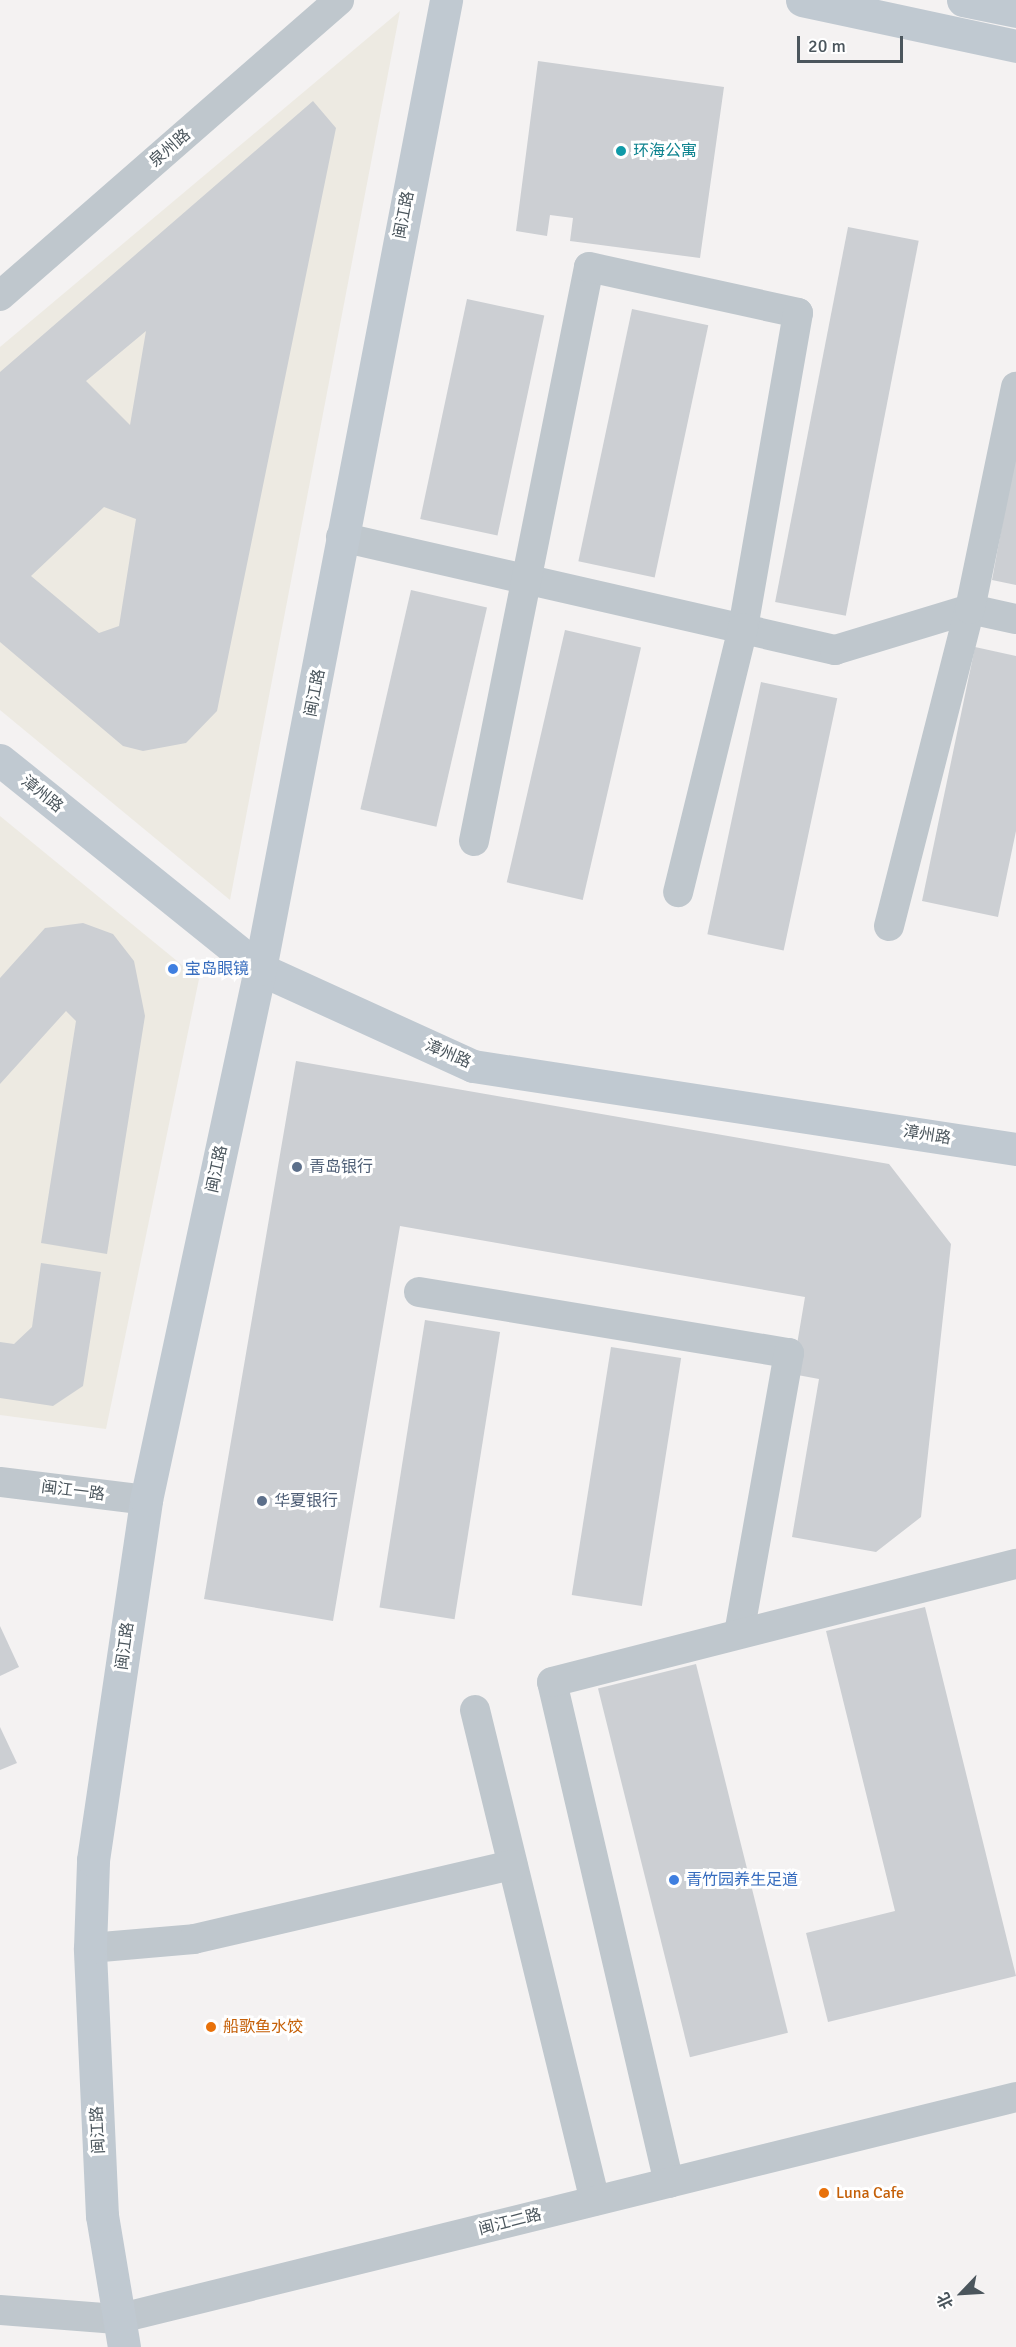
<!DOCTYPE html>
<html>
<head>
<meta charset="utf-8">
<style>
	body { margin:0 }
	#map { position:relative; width:1016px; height:2347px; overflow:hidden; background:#f4f2f2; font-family:Signika,"Noto Sans SC",sans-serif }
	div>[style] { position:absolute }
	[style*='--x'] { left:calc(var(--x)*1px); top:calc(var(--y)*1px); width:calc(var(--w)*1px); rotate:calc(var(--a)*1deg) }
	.commercial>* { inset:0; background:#edeae2 }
	.building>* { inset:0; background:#cccfd3; transform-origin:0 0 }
	.street>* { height:30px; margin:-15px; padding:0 15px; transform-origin:15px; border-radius:15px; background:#bfc7cd }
	.secondary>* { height:33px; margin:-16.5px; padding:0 16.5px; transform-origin:16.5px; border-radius:16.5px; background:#c0c9d1 }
	.dots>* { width:16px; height:16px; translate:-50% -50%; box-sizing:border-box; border:3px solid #fff; border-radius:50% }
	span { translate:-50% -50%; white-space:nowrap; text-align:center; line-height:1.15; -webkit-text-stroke:6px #fff; paint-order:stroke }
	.street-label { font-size:16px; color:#4b565d }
	.culture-label { font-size:16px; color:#0d838f }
	.left { translate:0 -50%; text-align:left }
	.shop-label { font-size:16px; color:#366cbe }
	.service-label { font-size:16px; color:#4e5e75 }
	.food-label { font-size:16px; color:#c56008 }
	.north { position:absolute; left:932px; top:2263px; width:60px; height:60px; -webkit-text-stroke:4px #fff; paint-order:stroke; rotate:245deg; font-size:16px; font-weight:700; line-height:24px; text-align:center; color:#4b565d }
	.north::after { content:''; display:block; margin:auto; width:21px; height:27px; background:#4b565d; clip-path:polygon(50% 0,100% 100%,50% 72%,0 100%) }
	.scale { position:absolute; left:797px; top:36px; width:106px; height:27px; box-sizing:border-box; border:3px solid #4b565d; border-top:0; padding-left:8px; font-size:18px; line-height:21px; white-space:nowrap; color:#4b565d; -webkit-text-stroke:4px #fff; paint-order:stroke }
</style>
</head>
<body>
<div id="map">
	<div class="commercial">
		<div style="clip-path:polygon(400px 11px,230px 900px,0 710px,0 347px)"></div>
		<div style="clip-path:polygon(0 816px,199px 979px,106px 1429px,0 1415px)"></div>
	</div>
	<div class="building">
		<div style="clip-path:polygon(538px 61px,724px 87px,700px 258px,570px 241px,573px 218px,550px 215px,547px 236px,516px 231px)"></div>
		<div style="clip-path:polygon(evenodd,313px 101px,336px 128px,217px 711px,186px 743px,143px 751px,123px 746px,0 642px,0 372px,313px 101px,146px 331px,130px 425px,86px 381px,146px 331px,313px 101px,104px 507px,136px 519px,119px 626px,99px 633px,31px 576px,104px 507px)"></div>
		<div style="left:848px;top:227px;width:72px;height:382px;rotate:11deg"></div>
		<div style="left:467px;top:299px;width:79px;height:225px;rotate:12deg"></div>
		<div style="left:632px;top:309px;width:78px;height:258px;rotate:12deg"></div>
		<div style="clip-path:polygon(1015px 455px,1016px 456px,1016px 585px,992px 580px)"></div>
		<div style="left:411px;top:590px;width:78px;height:225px;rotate:13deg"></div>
		<div style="left:565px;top:630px;width:78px;height:259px;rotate:13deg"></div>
		<div style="clip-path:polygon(975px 647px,1016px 656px,1016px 831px,998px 917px,922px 901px)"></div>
		<div style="left:761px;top:682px;width:78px;height:258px;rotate:12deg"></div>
		<div style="clip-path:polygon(83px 923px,113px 934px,134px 961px,145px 1016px,107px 1254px,41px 1243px,76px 1021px,66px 1011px,0 1084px,0 978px,45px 928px)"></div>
		<div style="clip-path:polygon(296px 1061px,889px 1164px,951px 1244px,921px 1517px,876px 1552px,792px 1537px,819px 1379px,792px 1374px,805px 1297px,400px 1226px,333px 1621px,204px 1599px)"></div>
		<div style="clip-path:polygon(41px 1263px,101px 1272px,83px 1386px,53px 1406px,0 1398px,0 1342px,14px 1344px,32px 1327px)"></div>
		<div style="left:425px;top:1320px;width:76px;height:291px;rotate:9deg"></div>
		<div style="left:611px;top:1347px;width:71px;height:251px;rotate:9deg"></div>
		<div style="clip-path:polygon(925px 1607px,1016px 1976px,828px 2022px,806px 1933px,895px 1911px,826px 1631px)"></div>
		<div style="clip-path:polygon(0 1626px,19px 1667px,0 1676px)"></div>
		<div style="left:696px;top:1664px;width:380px;height:101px;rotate:76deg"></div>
		<div style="clip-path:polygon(0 1727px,17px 1763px,0 1770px)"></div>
	</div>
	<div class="street">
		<div style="--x:0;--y:296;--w:450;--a:-41.1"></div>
		<div style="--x:341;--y:537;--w:507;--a:12.88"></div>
		<div style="--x:835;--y:650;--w:141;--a:-16.9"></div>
		<div style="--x:970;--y:609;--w:47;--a:12.3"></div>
		<div style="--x:474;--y:841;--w:585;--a:-78.67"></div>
		<div style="--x:589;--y:267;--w:214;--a:12.4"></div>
		<div style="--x:798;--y:313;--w:320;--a:99.9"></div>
		<div style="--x:743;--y:628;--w:272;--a:103.8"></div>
		<div style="--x:889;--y:926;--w:327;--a:-75.7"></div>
		<div style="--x:970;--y:609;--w:227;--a:-78.3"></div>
		<div style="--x:419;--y:1292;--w:375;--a:9.4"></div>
		<div style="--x:789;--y:1353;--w:285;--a:100.1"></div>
		<div style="--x:0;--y:1482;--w:147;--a:7"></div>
		<div style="--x:475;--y:1710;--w:505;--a:76.27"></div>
		<div style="--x:90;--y:1948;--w:104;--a:-4.9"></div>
		<div style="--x:194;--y:1939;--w:327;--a:-13.1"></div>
		<div style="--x:669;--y:2183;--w:514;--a:-103.14"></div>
		<div style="--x:552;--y:1682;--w:479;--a:-14.3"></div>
		<div style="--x:0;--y:2310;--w:117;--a:4.4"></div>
		<div style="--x:117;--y:2319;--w:926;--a:-13.87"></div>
	</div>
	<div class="secondary">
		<div style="--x:802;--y:0;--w:219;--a:12.1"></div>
		<div style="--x:963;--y:0;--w:54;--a:11.7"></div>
		<div style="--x:0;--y:760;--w:334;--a:38.8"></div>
		<div style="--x:260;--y:969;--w:234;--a:24.5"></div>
		<div style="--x:473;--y:1066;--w:549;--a:8.69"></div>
		<div style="--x:124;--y:2347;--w:133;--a:-99.5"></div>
		<div style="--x:102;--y:2216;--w:268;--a:-92.6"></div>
		<div style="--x:90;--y:1948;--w:88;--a:-88"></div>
		<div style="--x:93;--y:1860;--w:364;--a:-81.6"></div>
		<div style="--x:146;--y:1500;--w:543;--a:-77.88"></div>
		<div style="--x:260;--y:969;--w:987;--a:-79.13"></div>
	</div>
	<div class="dots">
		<div style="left:621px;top:151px;background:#0f9aa8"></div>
		<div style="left:173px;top:969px;background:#3f7fe0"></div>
		<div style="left:297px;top:1167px;background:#5c6f8a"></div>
		<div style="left:262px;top:1501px;background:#5c6f8a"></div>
		<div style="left:674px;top:1880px;background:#3f7fe0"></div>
		<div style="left:211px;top:2027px;background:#e8710a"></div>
		<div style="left:824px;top:2193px;background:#e8710a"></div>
	</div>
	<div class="street-label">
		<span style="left:170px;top:148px;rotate:-41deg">泉州路</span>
		<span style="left:404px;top:215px;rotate:-79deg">闽江路</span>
		<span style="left:315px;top:693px;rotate:-79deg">闽江路</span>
		<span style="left:42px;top:794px;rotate:39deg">漳州路</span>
		<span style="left:448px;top:1054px;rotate:23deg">漳州路</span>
		<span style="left:927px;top:1135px;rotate:9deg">漳州路</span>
		<span style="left:217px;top:1169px;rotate:-78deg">闽江路</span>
		<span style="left:73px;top:1491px;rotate:7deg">闽江一路</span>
		<span style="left:125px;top:1646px;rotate:-82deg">闽江路</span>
		<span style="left:98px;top:2130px;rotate:-93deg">闽江路</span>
		<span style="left:510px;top:2222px;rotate:-14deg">闽江二路</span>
	</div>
	<div class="culture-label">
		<span class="left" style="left:633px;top:151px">环海公寓</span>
	</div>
	<div class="shop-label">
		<span class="left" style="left:185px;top:969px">宝岛眼镜</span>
		<span class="left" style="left:686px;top:1880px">青竹园养生足道</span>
	</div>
	<div class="service-label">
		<span class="left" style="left:309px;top:1167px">青岛银行</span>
		<span class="left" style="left:274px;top:1501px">华夏银行</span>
	</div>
	<div class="food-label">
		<span class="left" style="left:223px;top:2027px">船歌鱼水饺</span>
		<span class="left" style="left:836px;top:2193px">Luna Cafe</span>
	</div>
	<div class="north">北</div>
	<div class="scale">20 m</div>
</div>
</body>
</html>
